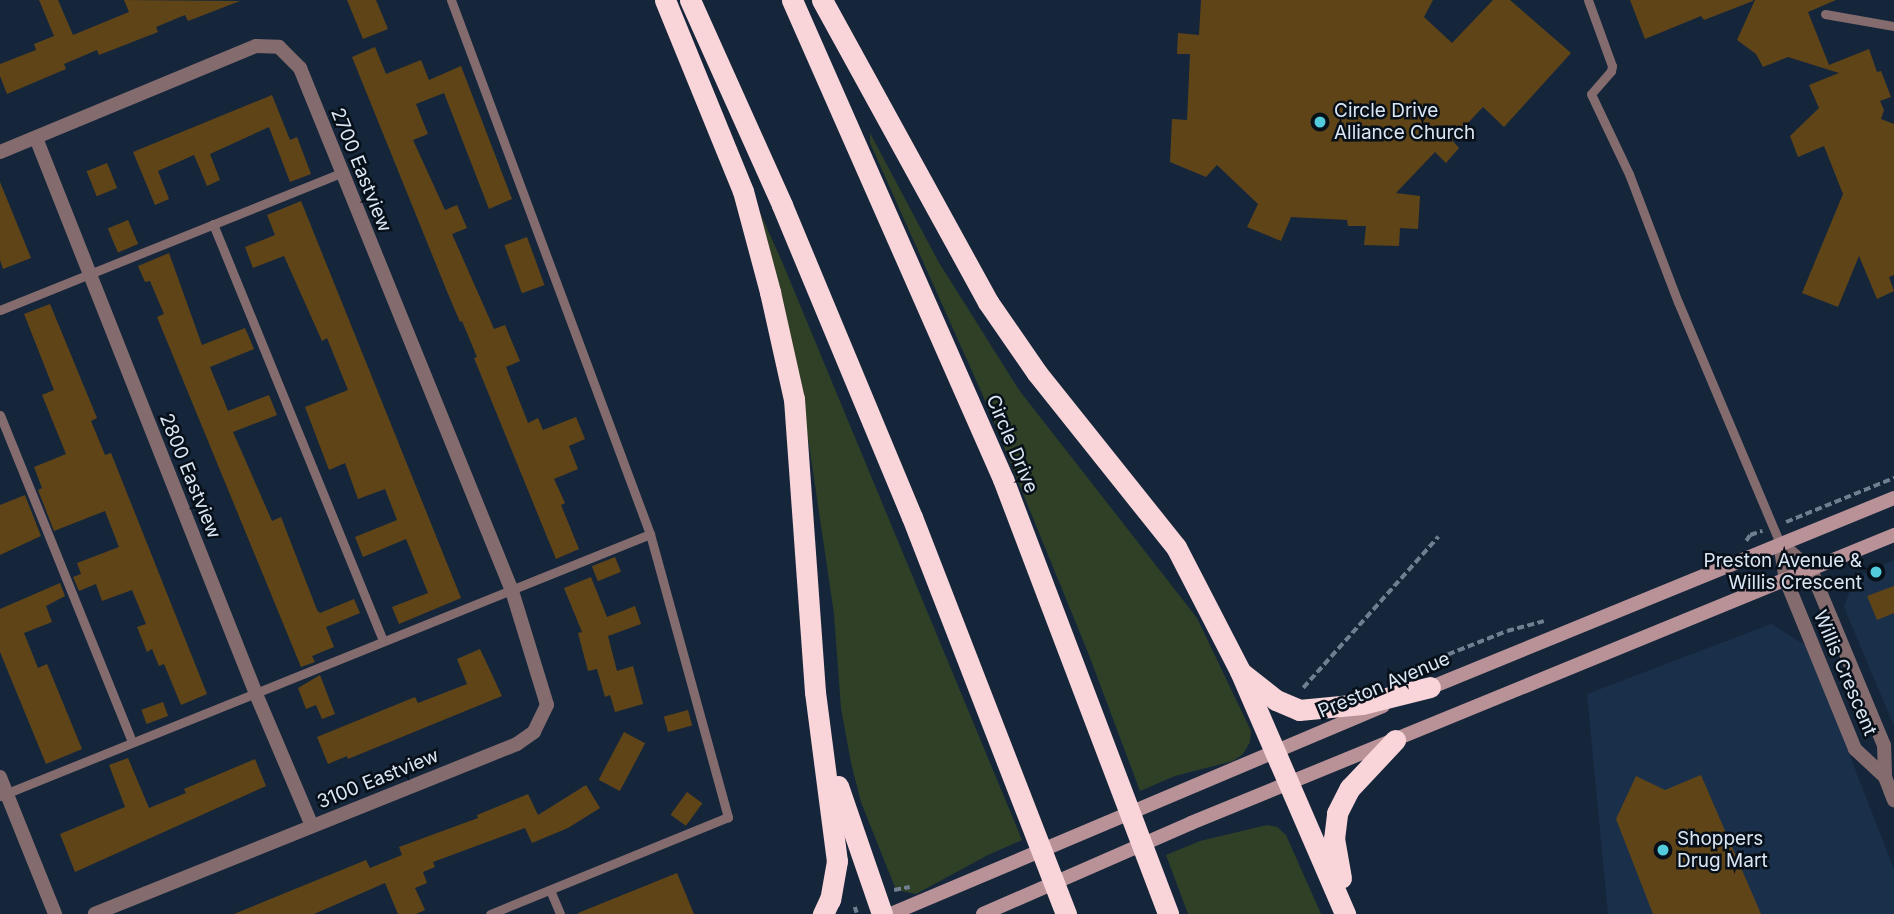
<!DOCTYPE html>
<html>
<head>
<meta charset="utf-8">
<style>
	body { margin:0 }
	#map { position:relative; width:1894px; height:914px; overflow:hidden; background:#15263b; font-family:Inter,sans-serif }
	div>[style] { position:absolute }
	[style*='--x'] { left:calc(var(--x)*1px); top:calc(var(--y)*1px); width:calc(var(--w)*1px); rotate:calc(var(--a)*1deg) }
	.built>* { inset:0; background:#1a2f4a }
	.green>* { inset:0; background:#2f4027 }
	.building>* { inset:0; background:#5f4418; transform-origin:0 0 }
	.path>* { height:3.5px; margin-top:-1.75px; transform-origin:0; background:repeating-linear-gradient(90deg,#6f7e90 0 7px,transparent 0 10.5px) }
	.lane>* { height:9px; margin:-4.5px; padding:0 4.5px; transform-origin:4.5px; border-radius:4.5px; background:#836b6e }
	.street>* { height:14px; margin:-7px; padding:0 7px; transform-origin:7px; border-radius:7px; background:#836b6e }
	.secondary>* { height:14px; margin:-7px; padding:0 7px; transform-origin:7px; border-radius:7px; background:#b99298 }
	.highway>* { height:21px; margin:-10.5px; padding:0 10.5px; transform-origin:10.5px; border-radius:10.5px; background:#f9d4d9 }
	.dots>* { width:19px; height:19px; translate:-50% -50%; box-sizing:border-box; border:4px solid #070f18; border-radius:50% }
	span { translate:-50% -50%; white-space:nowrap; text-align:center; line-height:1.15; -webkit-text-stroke:5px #070f18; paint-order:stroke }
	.poi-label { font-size:19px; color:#dbe6f5 }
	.left { translate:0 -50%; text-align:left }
	.right { translate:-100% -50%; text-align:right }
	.street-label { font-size:19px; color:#dbe6f5 }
</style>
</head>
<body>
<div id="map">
	<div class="built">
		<div style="clip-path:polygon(1894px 560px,1894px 726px,1844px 607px,1854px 578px)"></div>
		<div style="clip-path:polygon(1771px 624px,1807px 646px,1894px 869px,1894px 914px,1608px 914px,1587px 694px)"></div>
	</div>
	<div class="green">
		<div style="clip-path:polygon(870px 133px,938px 261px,1019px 390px,1197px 618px,1251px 731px,1250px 742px,1243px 754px,1233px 761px,1175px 776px,1140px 791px,1089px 655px,984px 398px,870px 143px)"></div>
		<div style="clip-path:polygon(753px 203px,758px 208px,783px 264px,1022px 840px,988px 855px,916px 894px,896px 890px,861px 802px,851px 763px,841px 708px,834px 614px,801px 390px)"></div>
		<div style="clip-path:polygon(1267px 825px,1277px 827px,1286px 835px,1321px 914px,1188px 914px,1166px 855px,1200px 841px)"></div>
	</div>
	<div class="building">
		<div style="clip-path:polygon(39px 0,58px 0,73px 35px,129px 12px,124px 0,240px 1px,188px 21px,185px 15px,156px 27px,158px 32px,99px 55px,97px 50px,64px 64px,66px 69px,7px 94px,0 76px,0 64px,36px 50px,34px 44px,54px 36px)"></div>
		<div style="clip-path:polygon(347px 0,376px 0,388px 29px,363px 39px)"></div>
		<div style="clip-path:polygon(1201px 0,1433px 0,1424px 17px,1452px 43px,1493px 0,1510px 0,1571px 53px,1504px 127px,1483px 107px,1452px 140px,1459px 148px,1446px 163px,1435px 152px,1396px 193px,1420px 196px,1418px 229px,1400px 228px,1399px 246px,1364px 245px,1366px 226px,1348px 226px,1347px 220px,1291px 217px,1281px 241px,1247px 227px,1258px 204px,1217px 165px,1206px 177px,1170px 162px,1172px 119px,1187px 120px,1190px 54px,1177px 54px,1178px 33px,1199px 35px)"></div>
		<div style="clip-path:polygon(1630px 0,1753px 0,1753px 1px,1704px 20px,1701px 16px,1645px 39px)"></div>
		<div style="clip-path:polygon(1755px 0,1836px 0,1808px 12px,1829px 65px,1869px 49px,1877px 72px,1881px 71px,1891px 97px,1880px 101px,1884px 110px,1881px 119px,1894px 124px,1894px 275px,1889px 277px,1894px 291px,1877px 299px,1859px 256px,1838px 307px,1802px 293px,1843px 194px,1824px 146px,1798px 157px,1790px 136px,1819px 108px,1809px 85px,1839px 73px,1788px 57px,1763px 67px,1756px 54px,1737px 40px)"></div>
		<div style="clip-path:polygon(375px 47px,386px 74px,421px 60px,429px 80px,461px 66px,512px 199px,489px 209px,444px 93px,416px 104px,428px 134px,413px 140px,445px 210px,457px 205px,467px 228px,452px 234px,494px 329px,505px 325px,520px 361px,506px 367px,528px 423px,538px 418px,543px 430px,576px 417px,585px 439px,569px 446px,578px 469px,554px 479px,565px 503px,561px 505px,579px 549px,556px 559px,474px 358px,477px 357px,462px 321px,460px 322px,446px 289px,352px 57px)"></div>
		<div style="clip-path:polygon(272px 95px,290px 140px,297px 137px,311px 174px,290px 182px,269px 127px,210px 154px,220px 180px,207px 186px,194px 155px,158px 171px,169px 199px,155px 205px,133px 152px)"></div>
		<div style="left:107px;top:163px;width:27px;height:22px;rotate:68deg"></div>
		<div style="clip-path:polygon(0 182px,31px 258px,3px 269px,0 260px)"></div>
		<div style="clip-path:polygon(301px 201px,461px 598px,399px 624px,392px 607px,428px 593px,406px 539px,363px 557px,355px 537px,397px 520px,385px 489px,358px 499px,345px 463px,329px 470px,305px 407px,348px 390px,327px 338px,322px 341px,284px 256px,253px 268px,245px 247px,275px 235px,267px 215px)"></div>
		<div style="left:128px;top:220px;width:26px;height:22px;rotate:67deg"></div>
		<div style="left:527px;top:237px;width:51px;height:24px;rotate:70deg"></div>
		<div style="clip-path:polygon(169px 253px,202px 345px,245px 328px,254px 349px,210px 367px,228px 411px,269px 395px,277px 415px,233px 432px,272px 521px,281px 517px,317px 610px,320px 613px,354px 599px,360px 613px,326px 627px,334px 647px,312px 656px,315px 662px,301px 667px,157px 317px,164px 314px,150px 281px,145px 282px,138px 266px)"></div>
		<div style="clip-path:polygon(50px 304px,97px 418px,91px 421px,105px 455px,111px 453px,207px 694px,181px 705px,164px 664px,159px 666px,152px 649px,147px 652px,137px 627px,146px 624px,132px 590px,102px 601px,96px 584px,79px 591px,73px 577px,81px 574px,77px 563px,119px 547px,105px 511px,54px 531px,38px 490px,42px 488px,34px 467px,66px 454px,42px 395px,54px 390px,24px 314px)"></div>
		<div style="clip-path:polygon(25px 495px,41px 536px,0 555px,0 505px)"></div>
		<div style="left:615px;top:557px;width:16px;height:25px;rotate:68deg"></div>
		<div style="clip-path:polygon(591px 577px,607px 617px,635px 606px,641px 624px,608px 636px,617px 671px,633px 666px,643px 704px,615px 712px,610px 695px,605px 697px,597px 669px,588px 671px,578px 633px,582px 632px,564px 588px)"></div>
		<div style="clip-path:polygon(60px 583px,65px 596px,46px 606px,52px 622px,24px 633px,38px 668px,47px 664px,82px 749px,46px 764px,0 652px,0 609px)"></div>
		<div style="clip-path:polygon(1894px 586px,1894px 613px,1877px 620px,1867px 596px)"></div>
		<div style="clip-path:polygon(480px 649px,502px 696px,348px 759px,347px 756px,328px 764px,317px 737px,415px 697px,418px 703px,467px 684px,457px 659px)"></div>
		<div style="clip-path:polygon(320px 675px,335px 714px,322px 719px,316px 705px,306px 709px,298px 688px)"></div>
		<div style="left:163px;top:702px;width:15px;height:23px;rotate:70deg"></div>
		<div style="left:688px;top:710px;width:16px;height:25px;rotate:75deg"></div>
		<div style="left:624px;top:732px;width:24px;height:54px;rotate:28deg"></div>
		<div style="clip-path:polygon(128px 758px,149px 808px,186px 793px,184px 789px,255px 759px,266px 786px,75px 872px,60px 834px,125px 807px,109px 765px)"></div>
		<div style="clip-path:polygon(1701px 775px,1761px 914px,1653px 914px,1616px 819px,1636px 776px,1665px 790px)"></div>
		<div style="clip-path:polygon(586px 785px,600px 808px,568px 828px,532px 843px,525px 828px,433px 862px,435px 867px,423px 872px,427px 883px,415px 888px,425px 910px,416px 914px,398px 914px,385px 883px,314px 914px,234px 914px,366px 860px,370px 868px,402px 855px,399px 847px,478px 818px,477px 815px,528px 794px,538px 815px)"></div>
		<div style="left:687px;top:792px;width:19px;height:28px;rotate:36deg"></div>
		<div style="clip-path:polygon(677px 873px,694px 914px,578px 914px,578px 913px)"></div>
	</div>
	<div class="path">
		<div style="--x:1786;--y:522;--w:117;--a:-22.2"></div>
		<div style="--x:1746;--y:541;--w:7;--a:-56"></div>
		<div style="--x:1750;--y:535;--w:13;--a:-18"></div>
		<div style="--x:1409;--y:670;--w:105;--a:-21.7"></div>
		<div style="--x:1507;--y:631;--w:38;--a:-15"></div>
		<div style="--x:1303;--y:688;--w:203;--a:-48.2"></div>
		<div style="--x:894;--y:890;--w:16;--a:-11"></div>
		<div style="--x:855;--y:907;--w:6;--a:72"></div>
	</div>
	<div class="lane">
		<div style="--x:451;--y:0;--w:570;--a:69.56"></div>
		<div style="--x:650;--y:534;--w:294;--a:74.6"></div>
		<div style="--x:728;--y:817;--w:257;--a:157.8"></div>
		<div style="--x:1588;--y:0;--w:70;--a:70"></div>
		<div style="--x:1612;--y:66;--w:5;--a:101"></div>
		<div style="--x:1611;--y:71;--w:30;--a:131"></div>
		<div style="--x:1591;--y:94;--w:89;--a:64.6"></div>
		<div style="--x:1629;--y:174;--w:137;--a:69.1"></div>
		<div style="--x:1678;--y:302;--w:262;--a:67.1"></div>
		<div style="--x:1825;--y:14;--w:70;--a:9.9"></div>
		<div style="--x:213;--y:224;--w:450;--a:67.8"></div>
		<div style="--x:0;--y:310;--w:367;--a:-21.9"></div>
		<div style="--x:0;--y:415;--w:353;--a:68"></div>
		<div style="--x:0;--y:796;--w:701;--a:-21.95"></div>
		<div style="--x:550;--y:890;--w:26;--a:67"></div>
	</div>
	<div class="street">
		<div style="--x:36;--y:138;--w:598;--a:68.41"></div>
		<div style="--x:256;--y:694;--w:143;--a:67"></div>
		<div style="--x:0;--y:152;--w:277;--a:-22.5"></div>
		<div style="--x:256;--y:46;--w:23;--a:2"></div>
		<div style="--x:279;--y:47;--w:30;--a:45"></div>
		<div style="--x:300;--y:68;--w:564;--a:67.93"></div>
		<div style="--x:512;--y:591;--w:119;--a:72.9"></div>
		<div style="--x:547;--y:705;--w:30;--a:116"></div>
		<div style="--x:534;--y:732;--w:21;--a:145"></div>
		<div style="--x:517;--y:744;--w:455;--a:158.1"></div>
		<div style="--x:1780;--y:543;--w:41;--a:41.1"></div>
		<div style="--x:1811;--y:570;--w:190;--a:67.4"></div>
		<div style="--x:1884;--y:745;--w:32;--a:88"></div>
		<div style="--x:1885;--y:777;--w:25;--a:69"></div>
		<div style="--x:1780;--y:543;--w:37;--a:81"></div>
		<div style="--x:1786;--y:580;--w:183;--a:67.8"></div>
		<div style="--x:1855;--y:749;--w:41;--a:43"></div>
		<div style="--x:0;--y:777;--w:148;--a:68.1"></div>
	</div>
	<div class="secondary">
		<div style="--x:1422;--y:691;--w:510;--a:-22.24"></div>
		<div style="--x:891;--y:914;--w:534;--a:-22.92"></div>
		<div style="--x:983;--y:914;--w:227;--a:-23.6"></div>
		<div style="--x:1191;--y:823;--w:760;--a:-22.28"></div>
	</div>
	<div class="highway">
		<div style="--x:665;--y:0;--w:206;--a:67.8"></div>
		<div style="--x:743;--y:191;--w:105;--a:75"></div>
		<div style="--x:770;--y:292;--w:110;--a:77.4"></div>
		<div style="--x:794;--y:399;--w:294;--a:85.9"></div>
		<div style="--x:815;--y:692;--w:170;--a:82.6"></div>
		<div style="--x:837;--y:861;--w:39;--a:100"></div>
		<div style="--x:830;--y:899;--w:17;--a:115"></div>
		<div style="--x:690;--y:0;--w:225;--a:65.8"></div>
		<div style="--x:782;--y:205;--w:338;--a:67.4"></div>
		<div style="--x:912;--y:517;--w:426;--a:68.8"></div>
		<div style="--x:792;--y:0;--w:523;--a:66.23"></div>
		<div style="--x:1003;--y:479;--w:465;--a:69.2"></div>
		<div style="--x:822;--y:0;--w:345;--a:61.2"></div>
		<div style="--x:988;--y:302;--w:86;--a:55.4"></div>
		<div style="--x:1037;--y:373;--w:223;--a:51.4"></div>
		<div style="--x:1176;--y:547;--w:140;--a:62.7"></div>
		<div style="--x:1240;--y:671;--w:265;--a:66.6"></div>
		<div style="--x:1243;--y:674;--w:42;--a:38.2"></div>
		<div style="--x:1276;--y:700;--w:25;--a:23"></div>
		<div style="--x:1299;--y:710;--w:63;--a:-5.4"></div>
		<div style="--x:1362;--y:704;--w:70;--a:-14"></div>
		<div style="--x:838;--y:786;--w:135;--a:71"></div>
		<div style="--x:1341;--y:878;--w:40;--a:-100"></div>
		<div style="--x:1334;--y:839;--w:26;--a:-83"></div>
		<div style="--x:1337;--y:813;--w:28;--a:-63"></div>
		<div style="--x:1350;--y:788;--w:66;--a:-46.8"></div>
	</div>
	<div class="dots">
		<div style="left:1320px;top:122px;background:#54cadd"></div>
		<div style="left:1876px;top:572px;background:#54cadd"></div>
		<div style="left:1663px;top:850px;background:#54cadd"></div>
	</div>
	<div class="poi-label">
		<span class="left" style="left:1334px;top:122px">Circle Drive<br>Alliance Church</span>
		<span class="right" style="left:1862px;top:572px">Preston Avenue &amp;<br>Willis Crescent</span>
		<span class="left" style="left:1677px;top:850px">Shoppers<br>Drug Mart</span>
	</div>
	<div class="street-label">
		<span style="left:361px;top:170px;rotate:68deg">2700 Eastview</span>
		<span style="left:1012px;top:444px;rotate:67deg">Circle Drive</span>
		<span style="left:190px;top:476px;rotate:68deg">2800 Eastview</span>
		<span style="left:1845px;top:673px;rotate:67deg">Willis Crescent</span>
		<span style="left:1384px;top:685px;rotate:-23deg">Preston Avenue</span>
		<span style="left:378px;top:779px;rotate:-22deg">3100 Eastview</span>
	</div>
</div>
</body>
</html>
